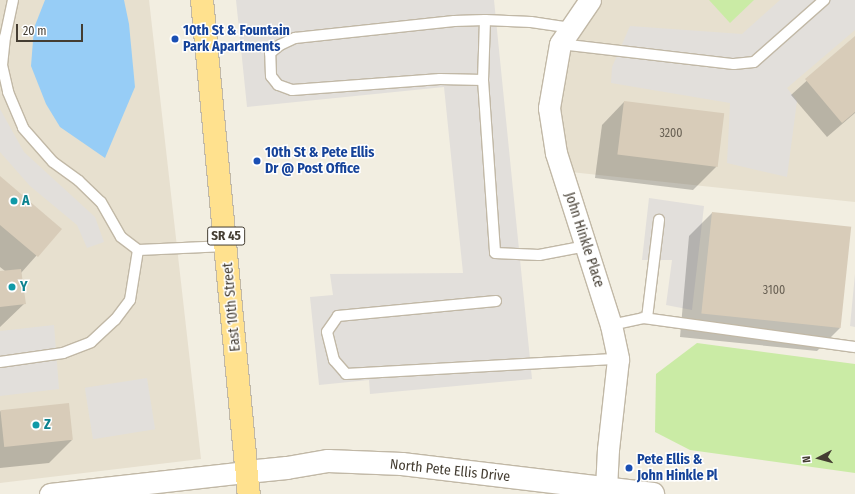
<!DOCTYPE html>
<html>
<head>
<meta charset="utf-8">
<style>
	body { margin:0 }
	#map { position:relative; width:855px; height:494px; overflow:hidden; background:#f2eee1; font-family:"Fira Sans Condensed",sans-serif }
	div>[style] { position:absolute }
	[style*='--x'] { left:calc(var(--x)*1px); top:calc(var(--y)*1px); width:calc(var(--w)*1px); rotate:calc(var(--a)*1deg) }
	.residential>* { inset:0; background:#e7e0cf }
	.green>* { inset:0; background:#caeba5 }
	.parking>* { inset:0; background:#e2dfdb; transform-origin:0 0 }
	.water>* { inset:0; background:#97cdf6 }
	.shadow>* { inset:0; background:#0003 }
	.building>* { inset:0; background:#d8ccb9; transform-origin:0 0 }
	.roads { filter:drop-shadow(1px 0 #c1b8a6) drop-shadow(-1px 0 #c1b8a6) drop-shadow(0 1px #c1b8a6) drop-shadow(0 -1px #c1b8a6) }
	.service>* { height:10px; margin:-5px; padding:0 5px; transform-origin:5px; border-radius:5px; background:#fff }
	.minor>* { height:21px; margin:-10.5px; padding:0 10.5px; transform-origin:10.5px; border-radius:10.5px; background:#fff }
	.tertiary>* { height:22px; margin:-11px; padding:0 11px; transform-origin:11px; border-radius:11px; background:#fff }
	.primary>* { height:22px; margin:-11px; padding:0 11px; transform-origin:11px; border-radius:11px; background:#ffe18e }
	.dots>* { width:11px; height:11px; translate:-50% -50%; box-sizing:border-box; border:2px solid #fff; border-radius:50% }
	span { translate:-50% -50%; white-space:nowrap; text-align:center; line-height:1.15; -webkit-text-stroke:3px #fff; paint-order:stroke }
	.number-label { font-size:12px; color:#696154 }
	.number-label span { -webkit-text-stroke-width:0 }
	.shield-label span { padding:1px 3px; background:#fff; border:1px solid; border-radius:3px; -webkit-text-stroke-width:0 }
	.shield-label { font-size:13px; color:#443d32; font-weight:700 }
	.transit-label { font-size:14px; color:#164399; font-weight:700 }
	.left { translate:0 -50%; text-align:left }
	.culture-label { font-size:14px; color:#0d838f; font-weight:700 }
	.street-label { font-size:14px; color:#443d32 }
	.north { position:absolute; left:799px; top:438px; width:40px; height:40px; -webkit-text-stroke:3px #fff; paint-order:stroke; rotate:264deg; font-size:11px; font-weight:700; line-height:16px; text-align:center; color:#443d32 }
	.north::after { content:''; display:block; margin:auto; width:14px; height:18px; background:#443d32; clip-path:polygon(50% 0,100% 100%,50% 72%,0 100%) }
	.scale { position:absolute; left:16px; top:24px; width:67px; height:18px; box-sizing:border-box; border:2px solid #443d32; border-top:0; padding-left:5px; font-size:12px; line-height:14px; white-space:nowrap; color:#443d32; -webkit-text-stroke:3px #fff; paint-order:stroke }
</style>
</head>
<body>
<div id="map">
	<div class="residential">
		<div style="clip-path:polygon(0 0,149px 0,201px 459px,0 483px)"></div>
		<div style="clip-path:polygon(586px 0,855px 0,855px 202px,561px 171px,555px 96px,579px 9px)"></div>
	</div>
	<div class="green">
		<div style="clip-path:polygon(709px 0,754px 0,730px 23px)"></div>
		<div style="clip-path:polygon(697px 343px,855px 364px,855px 473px,690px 450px,655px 432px,656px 374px)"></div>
	</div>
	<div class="parking">
		<div style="clip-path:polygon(236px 0,494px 0,532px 379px,370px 394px,369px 380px,319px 385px,310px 297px,333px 295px,330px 274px,463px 273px,444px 87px,247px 107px)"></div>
		<div style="clip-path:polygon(780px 0,855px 0,855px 30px,787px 88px,797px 101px,787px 177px,727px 163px,730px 103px,611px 83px,612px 67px,630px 26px,742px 34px)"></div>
		<div style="clip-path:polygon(0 109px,24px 152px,95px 217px,104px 242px,87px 248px,77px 225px,30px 186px,0 152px)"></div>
		<div style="clip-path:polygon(649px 198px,704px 206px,692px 310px,666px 305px,672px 260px,642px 260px)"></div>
		<div style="clip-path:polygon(855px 274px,855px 327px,850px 326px)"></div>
		<div style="clip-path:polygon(54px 325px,59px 389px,0 396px,0 331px)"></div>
		<div style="left:147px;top:378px;width:52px;height:63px;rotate:81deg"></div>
	</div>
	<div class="water">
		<div style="clip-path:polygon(45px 0,124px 0,129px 24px,135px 87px,105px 158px,60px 127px,46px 104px,31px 66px,34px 28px)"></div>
	</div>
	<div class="shadow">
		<div style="clip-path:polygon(855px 37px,855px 113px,827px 137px,791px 95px)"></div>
		<div style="clip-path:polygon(624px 102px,723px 115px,716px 167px,693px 190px,595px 178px,602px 125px)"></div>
		<div style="clip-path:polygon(0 178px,60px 229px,21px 273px,25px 303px,0 327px,0 272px,5px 271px,0 267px)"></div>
		<div style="clip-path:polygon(712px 213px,840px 328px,817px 351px,680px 337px,689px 236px)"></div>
		<div style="clip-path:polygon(0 411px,72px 440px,49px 463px,0 468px)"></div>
	</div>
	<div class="building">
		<div style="clip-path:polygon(855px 36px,855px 112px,842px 123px,805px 79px)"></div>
		<div style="left:624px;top:101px;width:101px;height:54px;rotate:7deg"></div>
		<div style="clip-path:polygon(0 176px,62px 229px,38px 257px,0 225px)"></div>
		<div style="left:712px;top:212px;width:140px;height:102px;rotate:6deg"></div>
		<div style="clip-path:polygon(21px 269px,26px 304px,0 307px,0 271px)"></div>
		<div style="left:69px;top:403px;width:37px;height:69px;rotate:84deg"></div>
	</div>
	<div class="roads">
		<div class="service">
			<div style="--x:13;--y:0;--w:38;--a:102"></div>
			<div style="--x:5;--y:37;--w:28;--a:96"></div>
			<div style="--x:2;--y:65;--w:28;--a:77"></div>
			<div style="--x:8;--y:92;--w:39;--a:67"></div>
			<div style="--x:23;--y:128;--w:45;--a:48.6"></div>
			<div style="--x:53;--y:162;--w:32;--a:36"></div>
			<div style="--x:79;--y:181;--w:30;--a:44"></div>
			<div style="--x:101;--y:202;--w:40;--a:60.3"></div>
			<div style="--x:121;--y:237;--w:21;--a:37"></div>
			<div style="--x:138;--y:250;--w:89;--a:-2.6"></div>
			<div style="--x:485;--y:20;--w:60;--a:91.9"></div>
			<div style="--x:483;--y:80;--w:173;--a:86"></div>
			<div style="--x:495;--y:253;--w:44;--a:2.6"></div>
			<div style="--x:539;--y:255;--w:48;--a:-10.8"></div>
			<div style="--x:560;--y:44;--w:175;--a:6.6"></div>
			<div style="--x:734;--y:64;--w:20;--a:-6"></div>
			<div style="--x:754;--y:62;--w:94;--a:-41.5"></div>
			<div style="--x:483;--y:80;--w:43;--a:-178.7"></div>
			<div style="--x:440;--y:79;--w:148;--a:175.7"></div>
			<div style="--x:292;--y:90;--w:15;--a:-160"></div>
			<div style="--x:278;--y:85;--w:11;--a:-128"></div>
			<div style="--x:271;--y:76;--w:23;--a:-92"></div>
			<div style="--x:270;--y:53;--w:13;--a:-39"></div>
			<div style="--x:280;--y:45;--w:17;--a:-25"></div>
			<div style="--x:295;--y:38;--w:160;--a:-6.1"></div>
			<div style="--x:454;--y:21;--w:31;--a:-2"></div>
			<div style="--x:485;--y:20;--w:46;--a:2.5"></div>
			<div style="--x:531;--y:22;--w:40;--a:8.5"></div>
			<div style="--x:496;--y:301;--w:159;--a:174.6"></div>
			<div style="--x:338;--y:316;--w:19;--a:125"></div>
			<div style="--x:327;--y:332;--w:29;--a:76"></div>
			<div style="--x:334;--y:360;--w:18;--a:49"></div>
			<div style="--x:346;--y:374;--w:272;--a:-3.2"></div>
			<div style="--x:647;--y:318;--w:99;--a:-83"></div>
			<div style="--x:611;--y:325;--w:33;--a:-12"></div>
			<div style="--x:643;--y:318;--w:214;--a:7.8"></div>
			<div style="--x:0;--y:362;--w:64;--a:-8.1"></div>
			<div style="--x:63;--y:353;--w:30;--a:-21"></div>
			<div style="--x:91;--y:342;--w:33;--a:-43"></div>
			<div style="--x:115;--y:320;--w:25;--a:-53"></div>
			<div style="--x:130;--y:300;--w:51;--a:-80.9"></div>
		</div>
		<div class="minor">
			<div style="--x:590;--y:0;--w:53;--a:124.3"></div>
			<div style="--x:560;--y:44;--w:65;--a:99.8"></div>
			<div style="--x:549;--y:108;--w:46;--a:81.2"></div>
			<div style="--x:556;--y:153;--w:181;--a:72.3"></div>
			<div style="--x:611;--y:325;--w:35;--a:78"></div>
			<div style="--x:618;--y:359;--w:91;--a:96.3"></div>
			<div style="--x:608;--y:449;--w:40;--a:92.9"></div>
			<div style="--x:50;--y:494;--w:198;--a:-6.4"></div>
		</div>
		<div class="tertiary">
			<div style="--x:247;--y:472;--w:40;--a:-5.7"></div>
			<div style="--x:287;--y:468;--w:42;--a:-9.7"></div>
			<div style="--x:328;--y:461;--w:74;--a:2.3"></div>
			<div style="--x:402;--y:464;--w:253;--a:6.8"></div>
		</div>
		<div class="primary">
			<div style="--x:202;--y:0;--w:496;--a:84.6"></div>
		</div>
	</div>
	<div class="dots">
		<div style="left:175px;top:39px;background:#1a4fb4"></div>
		<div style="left:257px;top:161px;background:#1a4fb4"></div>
		<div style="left:14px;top:201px;background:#0f9aa8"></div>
		<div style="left:12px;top:287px;background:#0f9aa8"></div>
		<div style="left:36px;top:425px;background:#0f9aa8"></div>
		<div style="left:629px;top:468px;background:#1a4fb4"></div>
	</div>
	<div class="number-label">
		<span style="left:671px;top:134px">3200</span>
		<span style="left:774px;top:291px">3100</span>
	</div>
	<div class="shield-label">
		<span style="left:226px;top:236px">SR 45</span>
	</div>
	<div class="transit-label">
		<span class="left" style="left:183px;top:39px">10th St &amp; Fountain<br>Park Apartments</span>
		<span class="left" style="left:265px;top:161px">10th St &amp; Pete Ellis<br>Dr @ Post Office</span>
		<span class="left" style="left:637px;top:468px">Pete Ellis &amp;<br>John Hinkle Pl</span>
	</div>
	<div class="culture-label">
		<span class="left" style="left:22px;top:201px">A</span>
		<span class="left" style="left:20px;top:287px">Y</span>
		<span class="left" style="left:44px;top:425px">Z</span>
	</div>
	<div class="street-label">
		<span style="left:584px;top:240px;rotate:72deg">John Hinkle Place</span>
		<span style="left:232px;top:307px;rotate:-95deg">East 10th Street</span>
		<span style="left:450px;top:471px;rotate:6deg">North Pete Ellis Drive</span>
	</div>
	<div class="north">N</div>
	<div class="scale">20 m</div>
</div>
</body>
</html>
